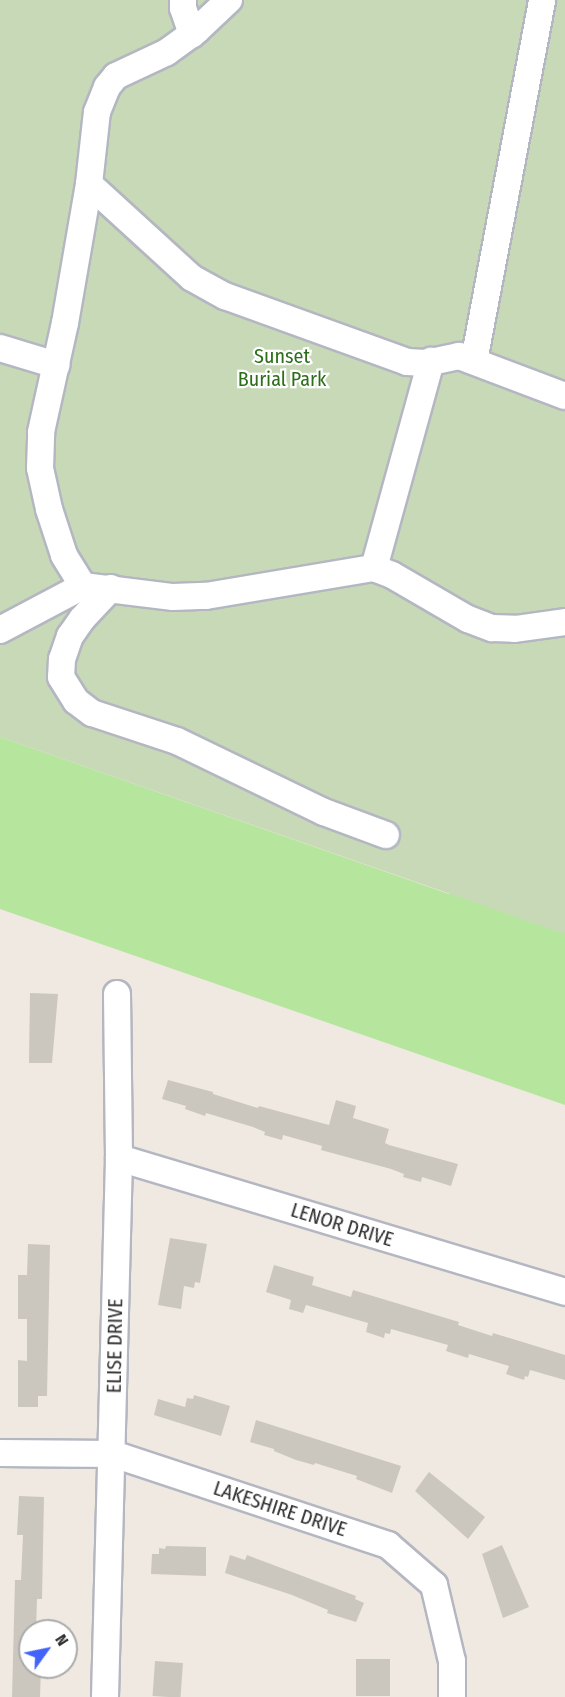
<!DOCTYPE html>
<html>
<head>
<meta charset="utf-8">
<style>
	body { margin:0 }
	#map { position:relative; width:565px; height:1697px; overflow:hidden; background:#efe9e1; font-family:"Fira Sans Condensed",sans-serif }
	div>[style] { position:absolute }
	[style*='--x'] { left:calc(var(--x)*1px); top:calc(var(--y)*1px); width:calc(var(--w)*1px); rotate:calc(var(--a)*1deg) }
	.green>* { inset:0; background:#b6e59e }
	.cemetery>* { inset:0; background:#c8d9b8 }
	.building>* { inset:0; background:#cbc7bf; transform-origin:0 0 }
	.roads { filter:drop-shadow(2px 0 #b4b7c1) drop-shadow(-2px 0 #b4b7c1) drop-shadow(0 2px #b4b7c1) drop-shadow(0 -2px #b4b7c1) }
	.minor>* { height:26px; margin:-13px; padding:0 13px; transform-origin:13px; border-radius:13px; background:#fff }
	span { translate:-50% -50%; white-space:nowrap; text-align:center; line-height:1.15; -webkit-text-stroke:4.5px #fff; paint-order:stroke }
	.park-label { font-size:20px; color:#2c6e1b }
	.street-label { font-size:20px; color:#2e2e2e }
	.north { position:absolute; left:18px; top:1619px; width:60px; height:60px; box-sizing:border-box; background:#fff; border:2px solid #ababab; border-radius:50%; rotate:57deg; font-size:16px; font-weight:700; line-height:24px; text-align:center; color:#2e2e2e }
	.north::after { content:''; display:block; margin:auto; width:21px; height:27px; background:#4264fb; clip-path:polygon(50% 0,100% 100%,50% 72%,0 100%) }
</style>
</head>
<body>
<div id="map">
	<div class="green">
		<div style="clip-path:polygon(565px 700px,565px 1105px,0 909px,0 737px,449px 894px)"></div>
	</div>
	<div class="cemetery">
		<div style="clip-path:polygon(0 0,565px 0,565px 934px,0 737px)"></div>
	</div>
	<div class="building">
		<div style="clip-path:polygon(30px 993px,58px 994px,52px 1063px,29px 1063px)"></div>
		<div style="clip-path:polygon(168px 1080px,213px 1092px,213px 1094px,258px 1108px,259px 1106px,329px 1125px,336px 1100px,356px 1106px,353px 1118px,389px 1129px,385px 1143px,389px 1145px,458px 1164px,451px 1186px,422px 1177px,421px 1182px,403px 1177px,404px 1174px,391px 1169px,321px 1150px,322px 1146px,283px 1135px,282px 1140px,264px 1135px,265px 1132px,253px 1127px,206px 1113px,205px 1116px,185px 1109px,186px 1106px,162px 1099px)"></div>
		<div style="clip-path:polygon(170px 1238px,207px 1244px,200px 1283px,195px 1282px,194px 1288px,184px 1286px,181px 1309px,158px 1305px)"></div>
		<div style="clip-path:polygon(28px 1244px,50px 1245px,47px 1396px,38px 1396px,38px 1407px,18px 1407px,18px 1360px,27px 1361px,27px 1319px,18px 1319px,18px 1275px,27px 1275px)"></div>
		<div style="clip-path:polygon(274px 1265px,314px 1277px,312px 1285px,351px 1297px,353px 1290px,459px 1322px,458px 1325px,492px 1336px,493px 1333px,565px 1355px,565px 1380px,530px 1370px,528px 1377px,525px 1376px,524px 1380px,506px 1374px,509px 1366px,469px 1354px,468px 1358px,446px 1351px,448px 1345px,391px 1329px,390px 1334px,385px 1333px,384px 1338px,366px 1332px,368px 1323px,306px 1305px,303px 1313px,289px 1309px,291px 1300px,266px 1292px)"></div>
		<div style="clip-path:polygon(194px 1395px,230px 1406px,221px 1436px,154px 1415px,158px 1399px,185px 1407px,187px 1398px,193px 1399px)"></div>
		<div style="clip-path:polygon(256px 1420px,401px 1466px,392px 1493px,356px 1479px,357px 1476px,315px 1463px,314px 1465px,296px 1460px,274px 1451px,274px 1449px,250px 1442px)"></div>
		<div style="clip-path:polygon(429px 1472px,485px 1517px,468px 1539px,415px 1491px)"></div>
		<div style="clip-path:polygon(19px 1496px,44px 1497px,42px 1599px,37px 1599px,36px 1631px,30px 1631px,30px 1667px,41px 1667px,40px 1697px,12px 1697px,15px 1580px,21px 1580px,23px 1535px,17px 1535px)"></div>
		<div style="clip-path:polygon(502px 1545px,529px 1607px,503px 1618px,482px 1554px)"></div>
		<div style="clip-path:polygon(166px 1546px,206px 1547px,206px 1576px,151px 1574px,152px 1554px,159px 1554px,159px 1548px,165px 1549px)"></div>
		<div style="clip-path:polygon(230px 1555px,245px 1560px,247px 1555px,356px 1596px,355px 1599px,364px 1603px,356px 1622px,327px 1613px,328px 1610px,292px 1595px,225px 1573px)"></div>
		<div style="left:390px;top:1659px;width:37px;height:34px;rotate:90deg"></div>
		<div style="left:155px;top:1661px;width:28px;height:35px;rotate:4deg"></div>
	</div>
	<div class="roads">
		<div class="minor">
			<div style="--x:183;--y:0;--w:8;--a:90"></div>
			<div style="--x:183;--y:8;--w:28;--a:71"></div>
			<div style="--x:89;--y:184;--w:139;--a:42.4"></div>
			<div style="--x:192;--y:278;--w:38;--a:29"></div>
			<div style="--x:225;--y:296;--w:194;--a:19.9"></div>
			<div style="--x:407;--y:362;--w:19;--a:3"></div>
			<div style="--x:426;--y:363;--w:34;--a:-12"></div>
			<div style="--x:459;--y:356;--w:113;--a:20.7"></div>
			<div style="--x:0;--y:348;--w:59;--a:16.9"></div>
			<div style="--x:474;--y:361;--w:367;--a:-79.3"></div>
			<div style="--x:374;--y:568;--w:215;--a:-74.6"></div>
			<div style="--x:83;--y:586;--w:36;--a:-122"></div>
			<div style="--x:64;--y:555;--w:48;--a:-108.1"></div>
			<div style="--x:49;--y:509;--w:42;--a:-102.4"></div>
			<div style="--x:40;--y:468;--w:36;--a:-88"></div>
			<div style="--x:41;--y:432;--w:112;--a:-77.6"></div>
			<div style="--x:65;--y:323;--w:141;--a:-80.2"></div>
			<div style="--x:89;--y:184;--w:72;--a:-83.7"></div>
			<div style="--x:97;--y:112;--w:27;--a:-68"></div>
			<div style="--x:107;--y:87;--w:14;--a:-51"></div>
			<div style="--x:116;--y:76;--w:56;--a:-25.2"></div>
			<div style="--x:167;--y:52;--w:37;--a:-36"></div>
			<div style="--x:197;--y:30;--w:44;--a:-43.2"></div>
			<div style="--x:111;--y:588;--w:42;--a:133.1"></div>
			<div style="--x:82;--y:619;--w:21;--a:125"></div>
			<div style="--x:70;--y:636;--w:24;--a:109"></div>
			<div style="--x:62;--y:659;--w:18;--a:93"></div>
			<div style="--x:61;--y:677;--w:28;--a:58"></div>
			<div style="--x:76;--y:701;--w:20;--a:37"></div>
			<div style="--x:92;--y:713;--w:89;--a:18.2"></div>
			<div style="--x:177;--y:741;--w:163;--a:25.8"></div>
			<div style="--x:324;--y:812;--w:66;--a:20.4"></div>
			<div style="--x:0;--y:630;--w:94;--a:-27.9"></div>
			<div style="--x:83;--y:586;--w:91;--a:7"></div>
			<div style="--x:173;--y:597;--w:33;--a:-2"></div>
			<div style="--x:206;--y:596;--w:170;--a:-9.5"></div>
			<div style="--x:374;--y:568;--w:19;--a:21"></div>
			<div style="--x:392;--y:575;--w:88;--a:30.1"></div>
			<div style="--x:468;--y:619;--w:26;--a:21"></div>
			<div style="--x:492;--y:628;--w:23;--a:2"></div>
			<div style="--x:515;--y:629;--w:50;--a:-8"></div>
			<div style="--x:119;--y:1158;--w:466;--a:16.7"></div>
			<div style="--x:0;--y:1453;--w:113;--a:0.5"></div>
			<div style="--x:113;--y:1454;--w:290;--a:18.3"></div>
			<div style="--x:388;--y:1545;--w:61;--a:41"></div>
			<div style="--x:434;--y:1585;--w:78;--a:76.7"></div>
			<div style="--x:452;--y:1661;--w:36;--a:90"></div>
			<div style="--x:105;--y:1697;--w:539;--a:-88.51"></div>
			<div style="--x:119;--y:1158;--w:164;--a:-90.7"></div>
		</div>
	</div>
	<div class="park-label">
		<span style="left:282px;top:368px">Sunset<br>Burial Park</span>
	</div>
	<div class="street-label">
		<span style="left:342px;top:1225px;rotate:17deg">LENOR DRIVE</span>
		<span style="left:115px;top:1346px;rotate:-89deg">ELISE DRIVE</span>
		<span style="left:280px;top:1509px;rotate:18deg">LAKESHIRE DRIVE</span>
	</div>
	<div class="north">N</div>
</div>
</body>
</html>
